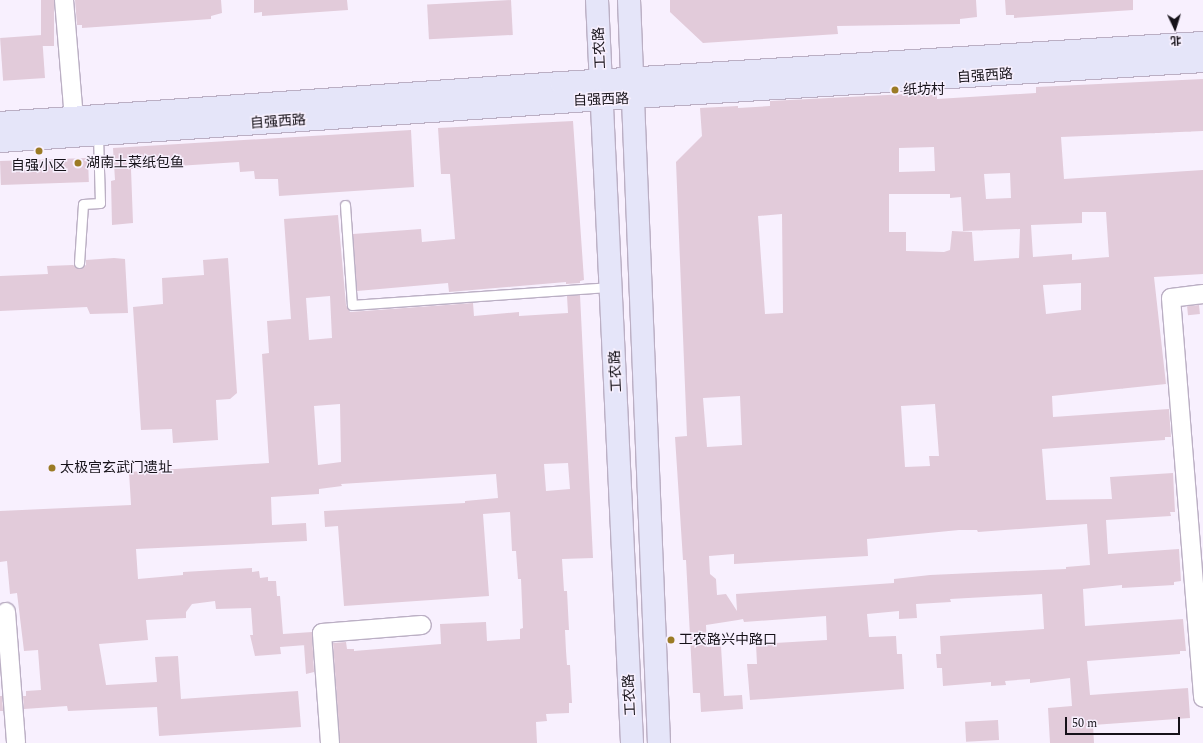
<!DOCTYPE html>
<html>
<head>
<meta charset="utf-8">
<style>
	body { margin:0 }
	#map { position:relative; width:1203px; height:743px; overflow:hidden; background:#f8f0fe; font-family:Spectral,"Noto Sans SC",serif }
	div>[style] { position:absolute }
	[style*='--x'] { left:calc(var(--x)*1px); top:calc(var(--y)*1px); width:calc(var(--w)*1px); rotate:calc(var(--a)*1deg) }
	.building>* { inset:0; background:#e2cbda; transform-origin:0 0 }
	.roads { filter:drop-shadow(1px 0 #bbafc4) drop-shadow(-1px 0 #bbafc4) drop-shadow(0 1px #bbafc4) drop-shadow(0 -1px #bbafc4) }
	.lane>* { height:9px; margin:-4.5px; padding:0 4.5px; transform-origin:4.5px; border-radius:4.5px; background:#fff }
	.street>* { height:18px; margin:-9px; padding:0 9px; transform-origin:9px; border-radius:9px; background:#fff }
	.secondary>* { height:22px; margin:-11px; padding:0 11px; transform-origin:11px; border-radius:11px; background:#e5e5f9 }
	.dots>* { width:11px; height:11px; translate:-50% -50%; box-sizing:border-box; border:2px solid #f8f0fe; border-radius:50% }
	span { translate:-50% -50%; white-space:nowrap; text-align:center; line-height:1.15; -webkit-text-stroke:3px #f8f0fe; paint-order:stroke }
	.street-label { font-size:14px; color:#161219 }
	.poi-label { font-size:14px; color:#161219 }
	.left { translate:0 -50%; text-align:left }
	.north { position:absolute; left:1155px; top:8px; width:40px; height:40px; -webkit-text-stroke:3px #f8f0fe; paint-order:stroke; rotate:176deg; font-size:11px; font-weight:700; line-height:16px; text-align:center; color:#161219 }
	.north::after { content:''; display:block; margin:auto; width:14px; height:18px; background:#161219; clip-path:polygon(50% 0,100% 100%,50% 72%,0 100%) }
	.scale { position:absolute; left:1065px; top:717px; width:115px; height:18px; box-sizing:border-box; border:2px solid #161219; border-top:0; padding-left:5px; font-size:12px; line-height:14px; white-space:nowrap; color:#161219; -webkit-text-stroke:3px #f8f0fe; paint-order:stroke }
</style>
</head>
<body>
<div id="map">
	<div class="building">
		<div style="left:41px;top:0;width:13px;height:46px"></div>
		<div style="clip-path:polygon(75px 0,221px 0,222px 13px,211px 16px,211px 19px,82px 28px,82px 25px,77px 25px)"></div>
		<div style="clip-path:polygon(254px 0,347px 0,348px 10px,262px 16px,262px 12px,254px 13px)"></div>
		<div style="left:511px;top:0;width:35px;height:84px;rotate:87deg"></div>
		<div style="clip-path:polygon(670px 0,976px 0,977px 17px,960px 19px,960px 24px,837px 26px,838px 34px,703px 43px,670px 12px)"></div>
		<div style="clip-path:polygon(1005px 0,1133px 0,1133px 10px,1014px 18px,1014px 15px,1006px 15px)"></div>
		<div style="left:42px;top:35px;width:43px;height:42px;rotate:86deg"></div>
		<div style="clip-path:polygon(evenodd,1203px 79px,1203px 131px,1061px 137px,1064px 179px,1203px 170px,1203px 274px,1154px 277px,1166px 384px,1052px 396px,1053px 417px,1169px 409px,1171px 437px,1165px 437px,1165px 440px,1042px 449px,1046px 500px,1112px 499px,1110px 477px,1173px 473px,1175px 512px,1170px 512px,1171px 516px,1106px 520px,1108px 554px,1179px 549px,1181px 581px,1174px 582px,1174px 585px,1122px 588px,1122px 585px,1083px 589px,1085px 626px,1183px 619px,1186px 651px,1180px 651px,1180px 654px,1087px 661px,1090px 695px,1188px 688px,1190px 718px,1093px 725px,1094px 743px,1050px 743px,1048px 708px,1072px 706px,1070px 678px,1030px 683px,1030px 679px,1005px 681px,1006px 685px,991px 686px,991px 682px,943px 686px,942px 668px,937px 668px,936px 654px,941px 654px,940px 636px,1044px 629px,1042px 594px,950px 599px,951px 602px,916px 604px,917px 618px,899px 619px,899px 611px,867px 614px,869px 637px,896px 636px,897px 654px,902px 654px,904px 689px,750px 700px,747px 664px,757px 664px,756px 644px,827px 640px,826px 616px,744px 622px,743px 619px,738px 620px,706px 625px,707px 647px,721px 646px,724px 696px,742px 695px,743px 709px,701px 712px,700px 693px,693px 693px,686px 560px,683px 560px,675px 437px,687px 436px,676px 162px,702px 136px,700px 108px,738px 106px,738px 108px,770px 106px,770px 101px,907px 94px,937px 95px,937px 99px,1036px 93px,1036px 87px,1203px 79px,934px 147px,935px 171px,899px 172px,899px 148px,934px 147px,1203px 79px,1010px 173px,1011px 198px,986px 199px,984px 174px,1010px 173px,1203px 79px,889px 194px,950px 194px,950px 198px,961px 197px,963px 231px,1020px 229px,1019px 258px,974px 261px,972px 232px,952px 231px,950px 250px,944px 252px,906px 251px,906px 232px,889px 232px,889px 194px,1203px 79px,1082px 212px,1106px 212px,1109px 257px,1072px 260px,1072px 254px,1033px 257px,1031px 225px,1082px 223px,1082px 212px,1203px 79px,782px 214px,783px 313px,765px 314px,758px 216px,782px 214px,1203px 79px,1081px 283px,1081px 310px,1046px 314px,1043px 285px,1081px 283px,1203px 79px,740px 396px,742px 445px,707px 447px,703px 398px,740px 396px,1203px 79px,935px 404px,939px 456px,929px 456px,930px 466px,905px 467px,901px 406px,935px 404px,1203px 79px,1087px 524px,1090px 565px,1066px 567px,1066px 569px,930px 575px,894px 579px,894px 583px,736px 594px,737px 611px,726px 594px,717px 595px,716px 579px,710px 574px,709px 556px,734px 554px,734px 564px,868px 556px,867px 539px,959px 530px,977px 530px,978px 532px,1087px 524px)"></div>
		<div style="clip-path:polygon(573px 121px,584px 280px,580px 281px,580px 283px,566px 284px,566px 282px,449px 292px,448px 283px,357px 291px,353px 234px,421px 229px,422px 242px,455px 239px,450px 174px,441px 174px,438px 128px)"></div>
		<div style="clip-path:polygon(411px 130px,414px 187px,279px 196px,278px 179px,255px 179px,254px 171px,240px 172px,239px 162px,131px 169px,133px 223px,112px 225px,111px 181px,115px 180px,113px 148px)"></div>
		<div style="left:88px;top:158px;width:24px;height:88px;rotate:88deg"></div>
		<div style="clip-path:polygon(evenodd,338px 215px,346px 305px,350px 312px,473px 303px,474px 316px,519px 312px,519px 316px,568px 313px,567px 296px,580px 295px,593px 558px,562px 559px,564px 591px,567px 591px,569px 630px,565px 630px,566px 651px,567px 665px,570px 665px,572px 703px,569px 703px,569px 713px,546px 714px,547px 721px,536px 722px,537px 743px,340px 743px,333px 643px,346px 642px,347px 649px,354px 649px,354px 651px,441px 644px,440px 624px,486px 622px,487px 641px,520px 639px,520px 629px,523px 628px,521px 579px,518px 579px,516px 551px,512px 551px,510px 512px,483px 514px,489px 596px,344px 606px,338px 526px,325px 527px,324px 511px,465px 503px,465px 501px,498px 498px,496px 474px,341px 484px,342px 486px,319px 489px,319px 494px,271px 497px,272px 525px,306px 523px,307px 541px,136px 549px,138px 579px,183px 575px,183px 572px,252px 568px,252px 572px,259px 571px,260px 578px,268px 577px,268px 581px,276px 581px,277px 596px,280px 596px,283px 634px,312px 632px,314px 672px,306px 674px,304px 645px,306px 645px,280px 647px,281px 654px,255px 656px,250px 635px,253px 635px,251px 608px,216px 609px,215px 601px,192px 604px,186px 612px,186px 618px,146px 620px,148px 640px,99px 644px,106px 685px,157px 682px,155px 657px,178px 656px,181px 699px,298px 691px,301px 727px,159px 736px,157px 707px,68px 711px,67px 706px,24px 709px,23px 696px,26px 696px,26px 691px,41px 690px,38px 650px,24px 651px,17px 593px,10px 594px,7px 561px,0 562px,0 511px,131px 505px,129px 472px,269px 463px,262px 354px,269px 353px,267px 321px,291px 319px,284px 219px,338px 215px,330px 296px,332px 338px,309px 340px,306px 298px,330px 296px,338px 215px,340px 404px,341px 462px,318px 465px,314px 406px,340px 404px,338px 215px,568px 463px,570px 489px,546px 491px,544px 464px,568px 463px)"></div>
		<div style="clip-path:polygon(114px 258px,125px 259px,128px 313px,90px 314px,87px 307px,0 311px,0 276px,48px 274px,47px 266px,73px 265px,79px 269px,86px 265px,86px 260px)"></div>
		<div style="clip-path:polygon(228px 258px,237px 393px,230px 399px,216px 400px,218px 440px,173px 443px,172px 429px,141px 430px,133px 307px,163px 304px,162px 278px,204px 275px,203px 260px)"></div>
		<div style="left:1199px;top:305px;width:9px;height:12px;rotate:84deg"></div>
		<div style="clip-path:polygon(0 696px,2px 696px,3px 711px,0 711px)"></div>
		<div style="left:998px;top:720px;width:20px;height:33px;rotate:87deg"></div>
	</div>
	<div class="roads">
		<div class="lane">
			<div style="--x:345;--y:205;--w:100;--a:86"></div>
			<div style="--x:352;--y:305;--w:259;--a:-4"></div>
			<div style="--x:79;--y:263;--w:59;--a:-86.1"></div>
			<div style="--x:83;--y:204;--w:17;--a:-3"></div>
			<div style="--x:100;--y:203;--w:68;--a:-91.7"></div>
		</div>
		<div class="street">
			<div style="--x:64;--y:0;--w:131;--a:85.2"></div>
			<div style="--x:1203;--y:294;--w:32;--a:173"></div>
			<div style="--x:1171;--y:298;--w:401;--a:85.4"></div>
			<div style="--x:6;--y:612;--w:131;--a:85.6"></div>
			<div style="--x:330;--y:743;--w:110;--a:-94.2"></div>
			<div style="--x:322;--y:633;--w:100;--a:-4.6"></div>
		</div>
		<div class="secondary">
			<div style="--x:597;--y:0;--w:744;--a:87.3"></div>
			<div style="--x:629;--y:0;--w:744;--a:87.69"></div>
			<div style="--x:0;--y:123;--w:562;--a:-4.08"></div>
			<div style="--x:561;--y:83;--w:643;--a:-3.57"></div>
			<div style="--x:0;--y:141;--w:604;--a:-3.98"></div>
			<div style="--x:603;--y:99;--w:601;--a:-3.62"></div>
		</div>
	</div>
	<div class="dots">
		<div style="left:895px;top:90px;background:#9b7b25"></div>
		<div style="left:39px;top:151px;background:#9b7b25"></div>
		<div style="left:78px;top:163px;background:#9b7b25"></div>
		<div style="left:52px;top:468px;background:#9b7b25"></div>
		<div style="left:671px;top:640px;background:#9b7b25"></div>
	</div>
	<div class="street-label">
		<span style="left:600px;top:48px;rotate:-93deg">工农路</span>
		<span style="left:985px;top:76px;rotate:-4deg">自强西路</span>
		<span style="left:601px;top:100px;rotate:-2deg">自强西路</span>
		<span style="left:278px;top:122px;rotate:-4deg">自强西路</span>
		<span style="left:616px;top:371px;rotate:-93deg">工农路</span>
		<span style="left:630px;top:695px;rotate:-93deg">工农路</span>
	</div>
	<div class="poi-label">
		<span class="left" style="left:903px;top:90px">纸坊村</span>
		<span class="left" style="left:86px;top:163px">湖南土菜纸包鱼</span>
		<span style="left:39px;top:166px">自强小区</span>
		<span class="left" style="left:60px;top:468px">太极宫玄武门遗址</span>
		<span class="left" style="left:679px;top:640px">工农路兴中路口</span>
	</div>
	<div class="north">北</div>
	<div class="scale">50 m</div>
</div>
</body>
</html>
